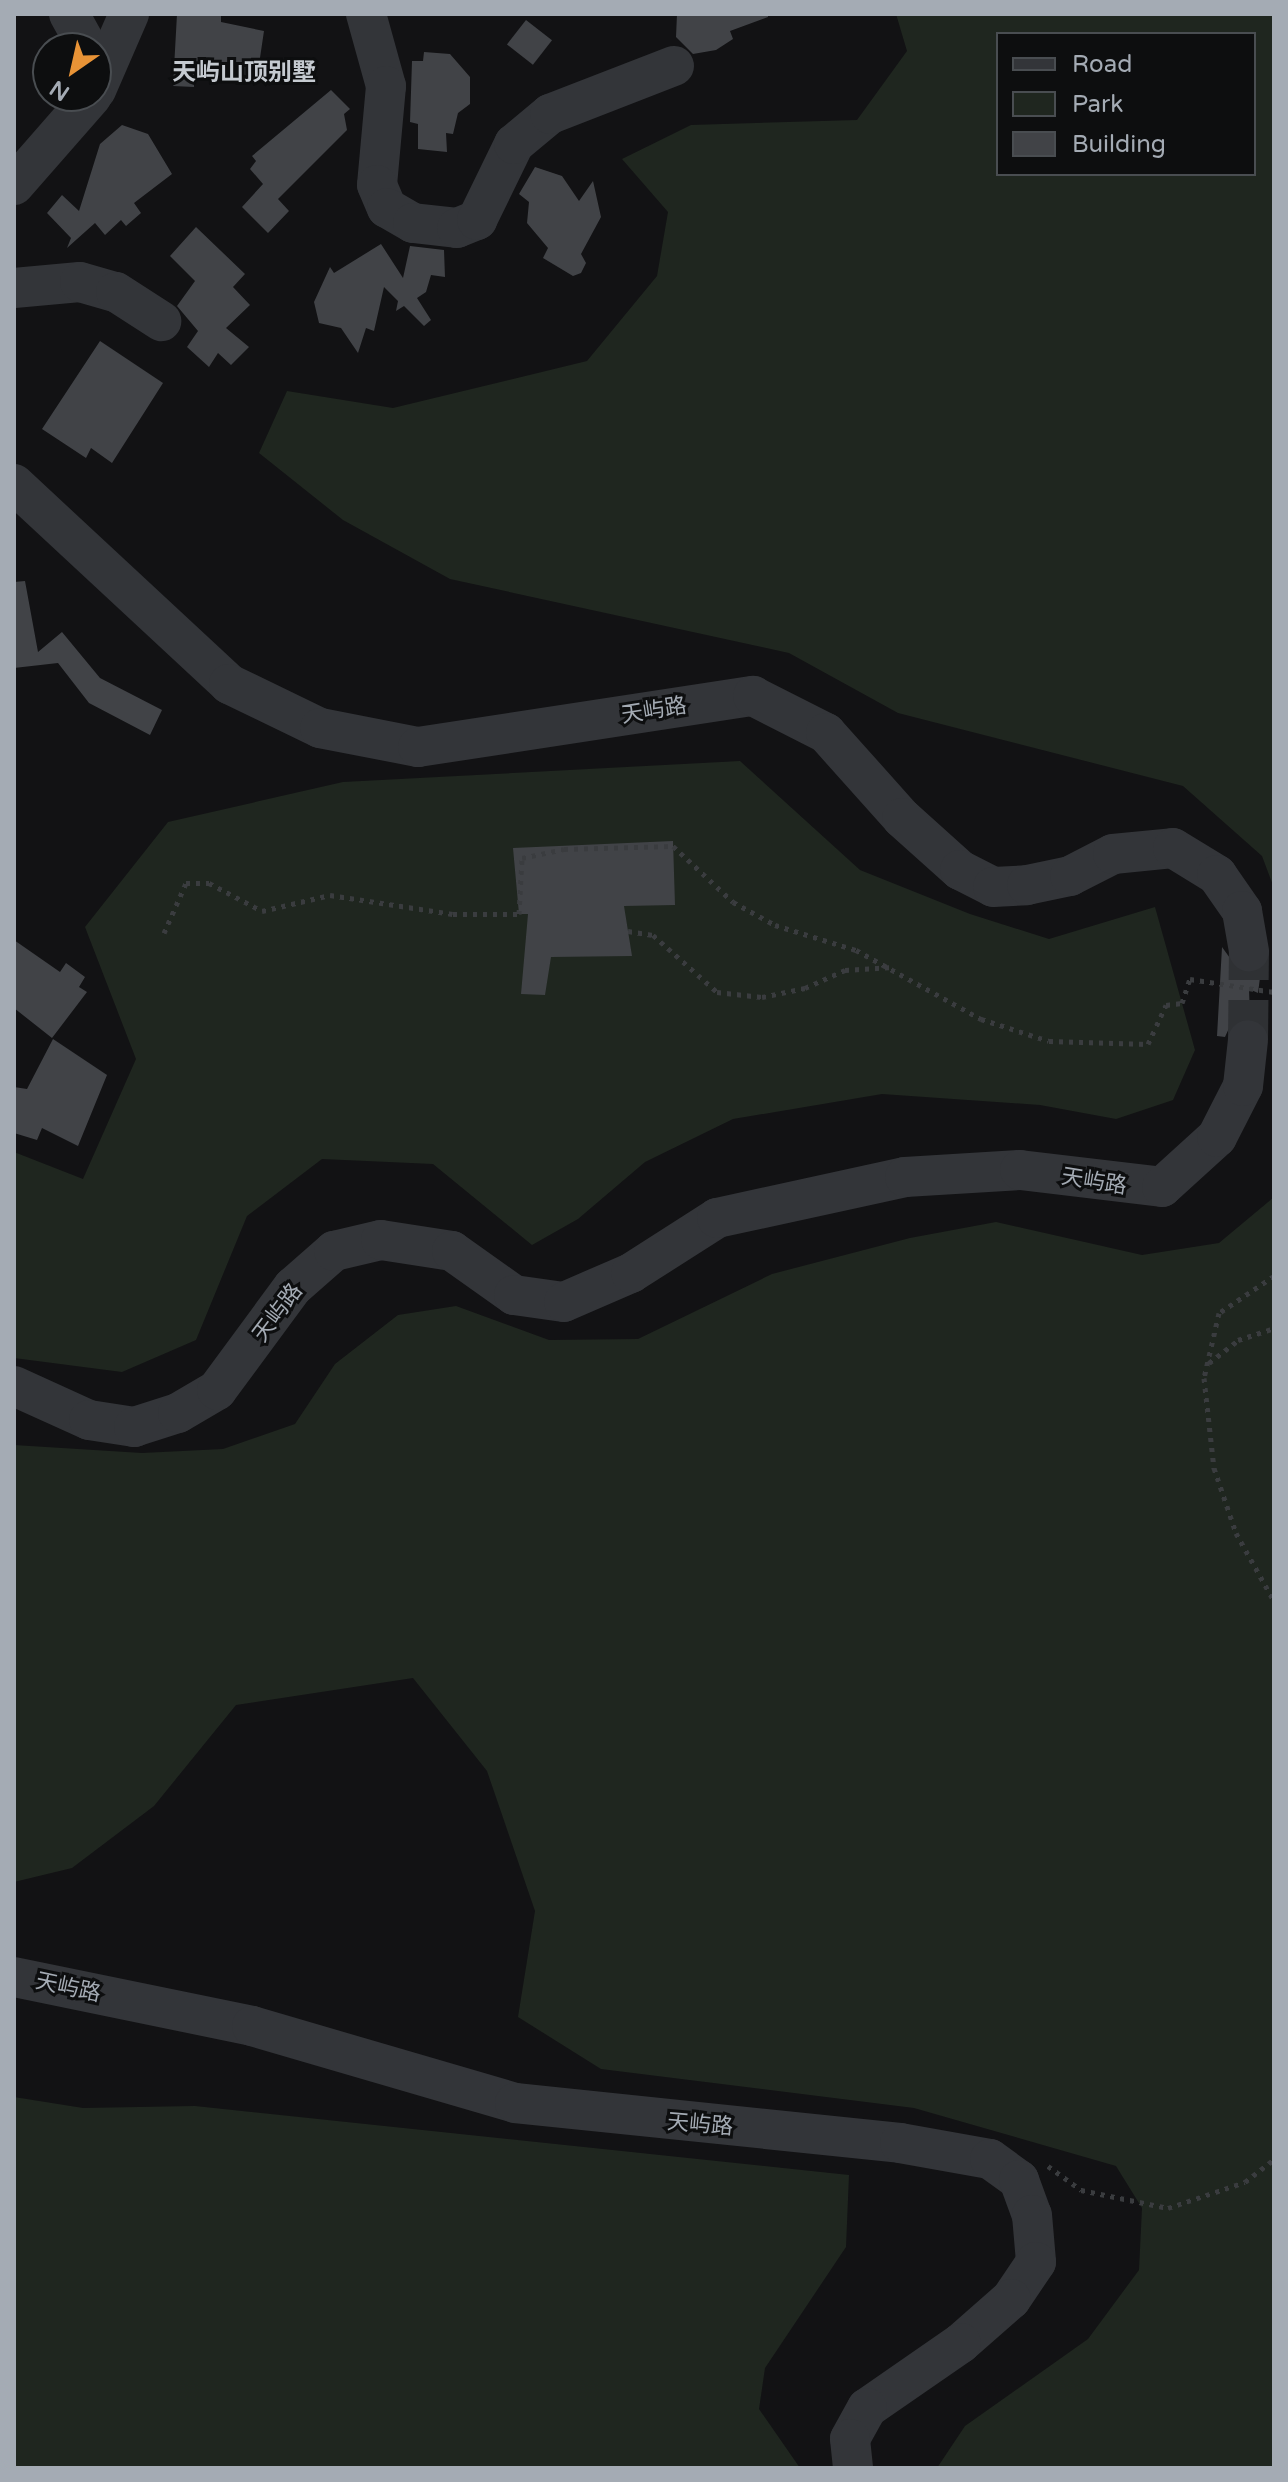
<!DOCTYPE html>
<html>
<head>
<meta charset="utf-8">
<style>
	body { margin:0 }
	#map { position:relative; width:1288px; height:2482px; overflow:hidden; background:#121214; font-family:"Varela Round","Noto Sans SC",sans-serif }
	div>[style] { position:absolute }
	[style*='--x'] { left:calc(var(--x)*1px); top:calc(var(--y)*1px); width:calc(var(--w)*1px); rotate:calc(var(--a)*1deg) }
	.green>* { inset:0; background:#1f261f }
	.building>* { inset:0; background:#414347; transform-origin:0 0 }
	.minor-tunnel>* { height:40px; margin-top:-20px; transform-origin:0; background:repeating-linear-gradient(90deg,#2f3134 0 40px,transparent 0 60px) }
	.path>* { height:5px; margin-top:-2.5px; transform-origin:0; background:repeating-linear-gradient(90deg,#3a3c3f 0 4px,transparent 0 10px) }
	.minor>* { height:40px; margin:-20px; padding:0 20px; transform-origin:20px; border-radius:20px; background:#333539 }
	.path-bridge>* { height:5px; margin-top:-2.5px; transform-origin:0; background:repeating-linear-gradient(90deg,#3a3c3f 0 4px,transparent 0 10px) }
	span { translate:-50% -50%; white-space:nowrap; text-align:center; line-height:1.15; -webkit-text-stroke:6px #0d0e0f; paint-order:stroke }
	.street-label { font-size:22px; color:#a4abb4 }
	.neighbourhood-label { font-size:24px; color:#c5cad0; font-weight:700 }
	.frame { position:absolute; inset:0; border:16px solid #a4abb4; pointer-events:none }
	.legend { position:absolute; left:996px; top:32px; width:260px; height:144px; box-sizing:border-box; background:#0d0e0f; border:2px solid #494d51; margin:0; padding:10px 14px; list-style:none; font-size:24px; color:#a4abb4 }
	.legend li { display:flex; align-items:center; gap:16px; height:40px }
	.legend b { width:40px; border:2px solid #494d51 }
	.north { position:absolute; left:32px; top:32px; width:80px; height:80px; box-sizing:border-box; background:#0d0e0f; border:2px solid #494d51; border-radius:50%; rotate:214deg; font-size:22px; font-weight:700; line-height:32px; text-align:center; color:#a4abb4 }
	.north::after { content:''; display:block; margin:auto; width:28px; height:36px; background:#e89336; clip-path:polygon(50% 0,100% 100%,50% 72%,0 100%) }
</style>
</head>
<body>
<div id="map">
	<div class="green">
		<div style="clip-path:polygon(evenodd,896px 14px,1274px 14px,1274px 888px,1262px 856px,1183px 786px,898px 713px,789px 653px,450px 579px,343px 520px,259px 453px,287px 391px,393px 408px,587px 361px,657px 276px,668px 212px,622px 159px,691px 125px,857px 120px,907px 51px,896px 14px,998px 34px,1254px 34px,1254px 174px,998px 174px,998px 34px)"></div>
		<div style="clip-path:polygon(740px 761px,860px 870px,970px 914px,1049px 939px,1155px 907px,1195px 1050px,1173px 1100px,1116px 1119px,1040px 1105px,882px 1094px,733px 1119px,645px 1162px,578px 1219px,532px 1245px,433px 1164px,322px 1159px,247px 1216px,196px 1340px,122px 1372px,14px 1358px,14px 1152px,83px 1179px,136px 1059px,85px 927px,168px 822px,343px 782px)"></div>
		<div style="clip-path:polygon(1274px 1197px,1274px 2468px,937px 2468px,965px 2426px,1088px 2339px,1139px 2270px,1142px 2208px,1116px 2166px,914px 2108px,601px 2069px,518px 2017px,535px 1911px,487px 1771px,413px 1678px,236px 1705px,154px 1806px,72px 1868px,14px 1882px,14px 1445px,142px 1453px,223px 1449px,295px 1424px,335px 1364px,398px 1315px,456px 1306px,549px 1340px,638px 1339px,772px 1274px,910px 1238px,996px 1222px,1142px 1255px,1219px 1243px)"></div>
		<div style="clip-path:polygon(14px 2097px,83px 2108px,195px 2106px,849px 2175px,846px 2247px,765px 2368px,759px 2409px,800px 2468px,14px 2468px)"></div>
	</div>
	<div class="building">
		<div style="clip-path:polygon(177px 14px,221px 14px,221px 22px,264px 31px,257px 78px,194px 62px,194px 87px,173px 86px)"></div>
		<div style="clip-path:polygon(677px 14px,768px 14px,768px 17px,730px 31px,733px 39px,716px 50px,693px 54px,676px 37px)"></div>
		<div style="left:526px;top:20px;width:33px;height:31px;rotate:38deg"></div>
		<div style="clip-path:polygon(424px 52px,450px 54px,470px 77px,470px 104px,458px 113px,453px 134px,446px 133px,447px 152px,418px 149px,418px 124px,410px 122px,412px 61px,423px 61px)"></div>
		<div style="clip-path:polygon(331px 90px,350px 109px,344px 114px,347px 130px,278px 199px,289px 211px,268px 233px,242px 207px,263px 184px,250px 169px,256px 161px,252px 156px)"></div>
		<div style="clip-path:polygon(122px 125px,148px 134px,172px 174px,134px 203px,141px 213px,126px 226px,121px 220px,105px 235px,95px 223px,67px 248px,71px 238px,47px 213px,62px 195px,79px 211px,100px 144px)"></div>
		<div style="clip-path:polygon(535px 167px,562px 176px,579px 201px,593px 181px,601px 217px,581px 254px,586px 263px,581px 273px,573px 276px,543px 258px,548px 248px,527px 223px,529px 202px,519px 194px)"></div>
		<div style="clip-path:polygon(196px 227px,245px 274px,233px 287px,250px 305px,226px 328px,249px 347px,231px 365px,218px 353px,209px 367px,187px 347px,198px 331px,177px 306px,195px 281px,170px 256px)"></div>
		<div style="clip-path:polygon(381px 244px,403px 278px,410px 246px,444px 250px,445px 277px,431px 275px,426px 292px,417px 298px,431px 320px,424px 326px,404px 306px,396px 311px,398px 301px,384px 287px,374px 331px,366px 328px,358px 353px,341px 328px,319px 323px,314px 302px,330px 267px,334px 273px)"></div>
		<div style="clip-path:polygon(100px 341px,163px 383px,112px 463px,91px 448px,86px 458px,42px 429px)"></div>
		<div style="clip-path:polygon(25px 581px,38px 652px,62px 632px,100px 678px,162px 710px,150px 735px,89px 703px,58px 663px,14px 668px,14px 582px)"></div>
		<div style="clip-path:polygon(673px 841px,675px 905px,624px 906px,632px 956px,551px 957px,545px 995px,521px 994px,528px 914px,519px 914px,513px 848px)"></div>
		<div style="clip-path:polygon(14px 940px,60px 972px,66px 963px,85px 977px,79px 987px,87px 992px,52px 1038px,14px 1008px)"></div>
		<div style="clip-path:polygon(1222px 947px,1240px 972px,1261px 970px,1258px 993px,1249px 989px,1250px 1017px,1230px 1026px,1225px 1037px,1217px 1036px)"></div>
		<div style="clip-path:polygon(53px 1039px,107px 1075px,78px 1146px,42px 1128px,37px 1140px,14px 1133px,14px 1087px,27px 1089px)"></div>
	</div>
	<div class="minor-tunnel">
		<div style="--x:1248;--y:1040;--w:89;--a:-89.4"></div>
	</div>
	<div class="path">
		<div style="--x:628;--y:931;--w:25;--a:9"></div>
		<div style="--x:653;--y:935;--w:86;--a:41.7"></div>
		<div style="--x:717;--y:992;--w:45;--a:6.3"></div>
		<div style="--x:762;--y:997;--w:44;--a:-11.8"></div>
		<div style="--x:805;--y:988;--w:44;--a:-24.2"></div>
		<div style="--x:845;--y:970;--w:48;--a:-3.6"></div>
		<div style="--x:164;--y:933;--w:55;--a:-66.3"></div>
		<div style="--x:186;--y:883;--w:23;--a:0"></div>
		<div style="--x:209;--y:883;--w:60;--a:27.8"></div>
		<div style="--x:262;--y:911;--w:70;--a:-13.2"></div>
		<div style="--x:330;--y:895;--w:124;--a:8.8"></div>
		<div style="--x:453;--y:914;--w:66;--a:0"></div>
		<div style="--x:519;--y:914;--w:56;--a:-86.9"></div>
		<div style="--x:522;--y:858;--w:43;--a:-12.1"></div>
		<div style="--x:564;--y:849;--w:109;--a:-1.6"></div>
		<div style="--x:673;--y:846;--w:82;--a:43"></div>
		<div style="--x:733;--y:902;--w:48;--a:28.7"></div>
		<div style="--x:775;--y:925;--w:85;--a:17.2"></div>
		<div style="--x:856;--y:950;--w:143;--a:28.9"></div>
		<div style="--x:981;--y:1019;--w:71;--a:17.9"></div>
		<div style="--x:1049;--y:1041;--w:99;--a:1.7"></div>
		<div style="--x:1148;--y:1044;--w:43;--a:-65.2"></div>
		<div style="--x:1166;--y:1005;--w:16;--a:-7"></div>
		<div style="--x:1182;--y:1003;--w:25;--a:-72"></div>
		<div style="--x:1274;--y:1276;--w:66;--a:146.1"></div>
		<div style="--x:1219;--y:1313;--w:67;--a:103"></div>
		<div style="--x:1204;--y:1378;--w:91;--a:83.7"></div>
		<div style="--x:1214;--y:1468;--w:69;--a:71.3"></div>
		<div style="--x:1236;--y:1533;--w:78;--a:60.8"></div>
		<div style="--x:1209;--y:1363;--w:37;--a:-38"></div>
		<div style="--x:1238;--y:1340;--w:38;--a:-18"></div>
		<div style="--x:1048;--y:2166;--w:41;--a:36"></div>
		<div style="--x:1081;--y:2190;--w:89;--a:11.7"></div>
		<div style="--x:1168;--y:2208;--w:81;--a:-18.7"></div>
		<div style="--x:1245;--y:2182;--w:37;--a:-38"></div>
	</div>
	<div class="minor">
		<div style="--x:69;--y:14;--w:39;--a:61"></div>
		<div style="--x:366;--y:14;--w:75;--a:74.5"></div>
		<div style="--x:386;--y:86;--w:99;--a:95.2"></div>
		<div style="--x:377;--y:185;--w:25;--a:67"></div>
		<div style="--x:387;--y:208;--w:30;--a:30"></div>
		<div style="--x:413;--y:223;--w:44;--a:6.5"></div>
		<div style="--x:457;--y:228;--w:22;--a:-22"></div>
		<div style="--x:477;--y:220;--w:85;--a:-64"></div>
		<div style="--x:514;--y:144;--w:47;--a:-39.8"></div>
		<div style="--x:550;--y:114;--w:133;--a:-21.2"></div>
		<div style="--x:96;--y:90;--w:83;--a:-66.5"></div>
		<div style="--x:14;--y:185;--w:118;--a:-48.8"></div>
		<div style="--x:14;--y:288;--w:66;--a:-5.2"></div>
		<div style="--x:80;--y:282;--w:37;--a:16"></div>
		<div style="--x:116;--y:292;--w:54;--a:32.8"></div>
		<div style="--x:14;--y:484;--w:294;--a:42.9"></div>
		<div style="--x:229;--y:684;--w:101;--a:25.8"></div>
		<div style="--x:320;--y:728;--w:100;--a:11"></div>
		<div style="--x:418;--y:747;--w:339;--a:-8.7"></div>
		<div style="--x:753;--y:696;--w:82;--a:26.9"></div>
		<div style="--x:826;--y:733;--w:114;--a:48.2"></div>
		<div style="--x:902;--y:818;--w:78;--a:41.9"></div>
		<div style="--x:960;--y:870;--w:37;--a:27"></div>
		<div style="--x:993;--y:887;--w:34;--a:-3"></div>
		<div style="--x:1027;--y:885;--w:44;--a:-11.8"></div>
		<div style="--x:1070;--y:876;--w:48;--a:-27.1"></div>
		<div style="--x:1113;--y:854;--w:60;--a:-5.7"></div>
		<div style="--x:1173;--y:848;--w:52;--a:31.5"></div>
		<div style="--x:1217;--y:875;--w:44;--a:55.2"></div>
		<div style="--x:1242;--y:911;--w:41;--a:80.1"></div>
		<div style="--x:14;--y:1386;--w:82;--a:24.4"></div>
		<div style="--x:89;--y:1420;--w:46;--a:8.8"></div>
		<div style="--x:134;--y:1427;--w:46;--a:-17.7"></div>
		<div style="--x:178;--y:1413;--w:45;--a:-30.5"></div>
		<div style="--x:217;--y:1390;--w:128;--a:-53.6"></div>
		<div style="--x:293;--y:1287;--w:55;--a:-41.3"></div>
		<div style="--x:334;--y:1251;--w:48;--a:-13.2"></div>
		<div style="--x:381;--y:1240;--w:72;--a:8.8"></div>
		<div style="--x:452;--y:1251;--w:76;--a:35.4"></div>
		<div style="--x:514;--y:1295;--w:50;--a:8"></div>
		<div style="--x:564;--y:1302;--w:73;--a:-23.4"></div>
		<div style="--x:631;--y:1273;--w:102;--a:-32.6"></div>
		<div style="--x:717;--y:1218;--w:192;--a:-12.3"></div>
		<div style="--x:905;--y:1177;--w:115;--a:-3.5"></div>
		<div style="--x:1020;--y:1170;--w:143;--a:6.8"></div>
		<div style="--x:1162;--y:1187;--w:74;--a:-42.3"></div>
		<div style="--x:1217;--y:1137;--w:57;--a:-63"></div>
		<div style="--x:1243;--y:1086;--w:46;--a:-83.8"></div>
		<div style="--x:14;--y:1977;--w:243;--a:11.6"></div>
		<div style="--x:252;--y:2026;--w:274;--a:16.3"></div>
		<div style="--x:515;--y:2103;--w:387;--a:5.9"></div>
		<div style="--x:900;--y:2143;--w:91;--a:10.1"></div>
		<div style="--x:990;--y:2159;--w:36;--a:36"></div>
		<div style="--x:1019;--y:2180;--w:37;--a:70"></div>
		<div style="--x:1032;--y:2215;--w:47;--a:85.1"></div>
		<div style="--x:1036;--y:2262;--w:45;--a:124"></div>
		<div style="--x:1011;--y:2299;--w:67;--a:138.7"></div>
		<div style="--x:961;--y:2343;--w:114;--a:145.3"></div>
		<div style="--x:867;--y:2408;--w:35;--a:119"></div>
		<div style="--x:850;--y:2439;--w:29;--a:84"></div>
	</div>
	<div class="path-bridge">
		<div style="--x:1190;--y:979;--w:85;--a:8.8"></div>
	</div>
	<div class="street-label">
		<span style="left:654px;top:711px;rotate:-9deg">天屿路</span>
		<span style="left:1094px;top:1182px;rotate:9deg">天屿路</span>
		<span style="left:278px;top:1313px;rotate:-53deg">天屿路</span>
		<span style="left:68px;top:1988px;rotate:12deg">天屿路</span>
		<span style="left:700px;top:2125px;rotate:5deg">天屿路</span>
	</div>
	<div class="neighbourhood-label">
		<span style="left:244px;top:73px">天屿山顶别墅</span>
	</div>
	<div class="frame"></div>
	<ul class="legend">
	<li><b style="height:10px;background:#333539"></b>Road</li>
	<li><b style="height:22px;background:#1f261f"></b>Park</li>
	<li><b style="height:22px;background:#414347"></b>Building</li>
	</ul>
	<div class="north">N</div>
</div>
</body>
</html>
